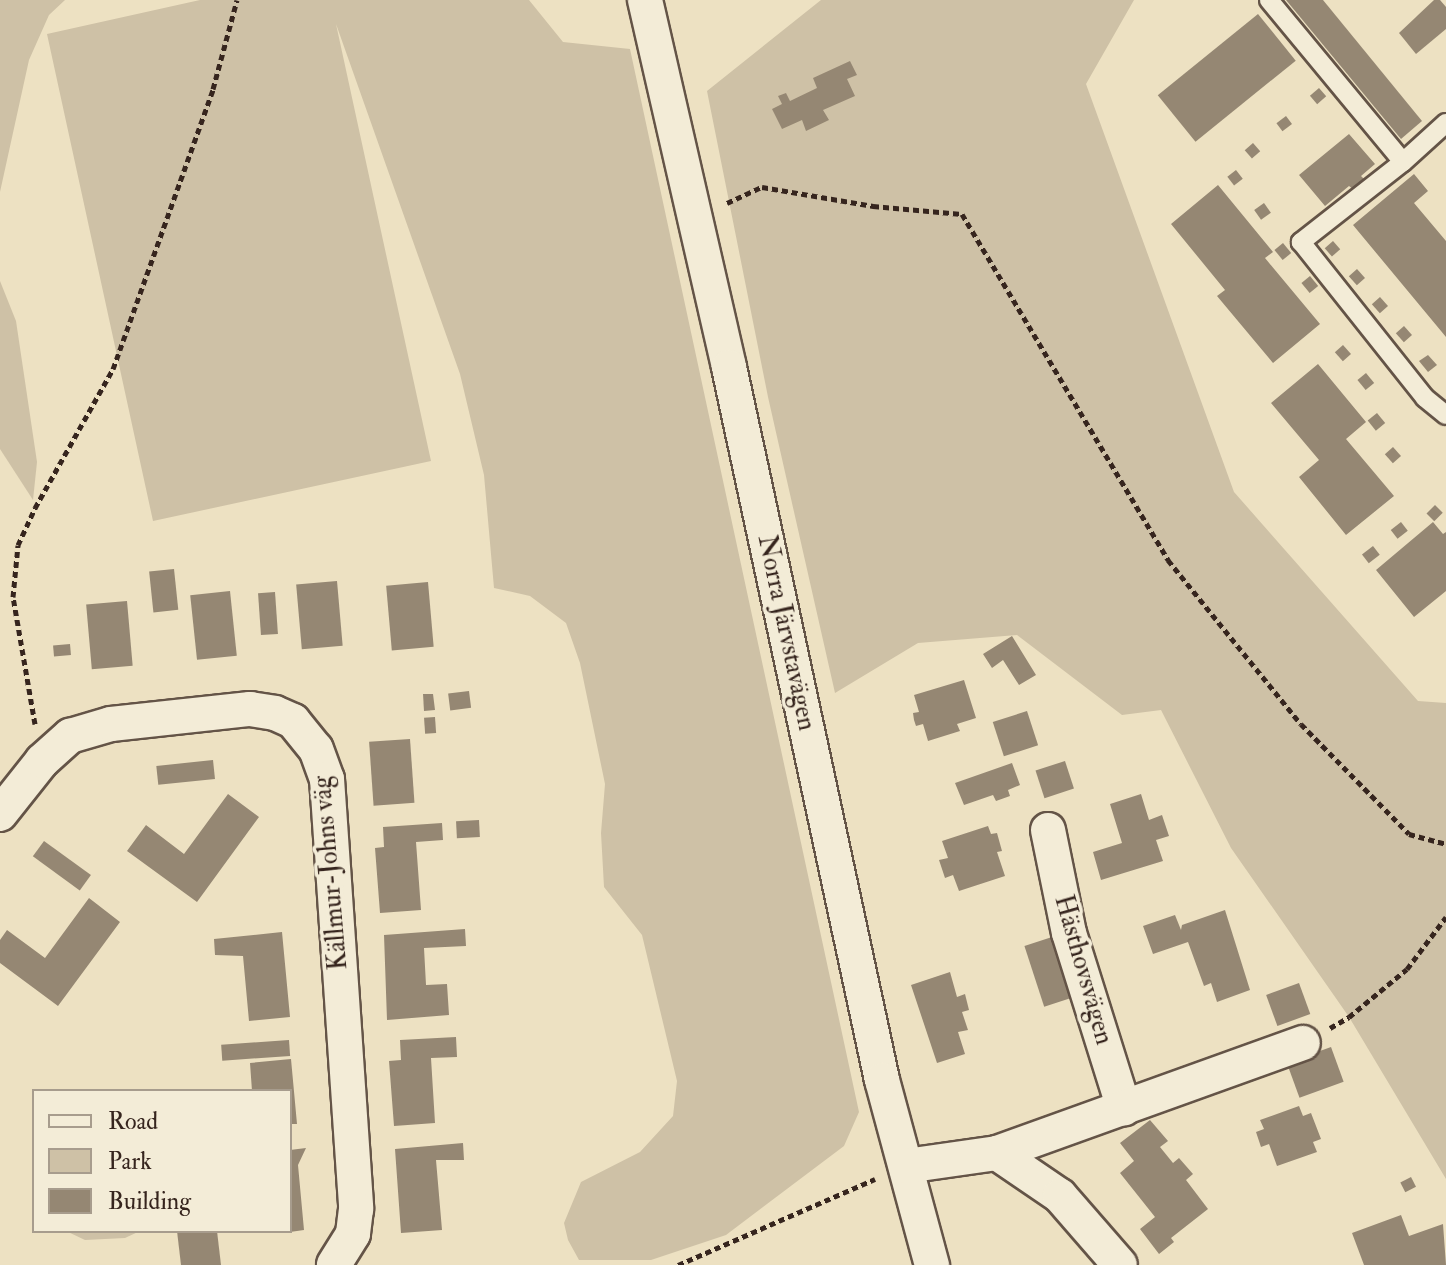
<!DOCTYPE html>
<html>
<head>
<meta charset="utf-8">
<style>
	body { margin:0 }
	#map { position:relative; width:1446px; height:1265px; overflow:hidden; background:#ede1c2; font-family:"IM FELL Double Pica",serif }
	div>[style] { position:absolute }
	[style*='--x'] { left:calc(var(--x)*1px); top:calc(var(--y)*1px); width:calc(var(--w)*1px); rotate:calc(var(--a)*1deg) }
	.green>* { inset:0; background:#cec1a6 }
	.building>* { inset:0; background:#958773; transform-origin:0 0 }
	.path>* { height:5px; margin-top:-2.5px; transform-origin:0; background:repeating-linear-gradient(90deg,#36251e 0 6px,transparent 0 10px) }
	.roads { filter:drop-shadow(2px 0 #645447) drop-shadow(-2px 0 #645447) drop-shadow(0 2px #645447) drop-shadow(0 -2px #645447) }
	.service>* { height:18px; margin:-9px; padding:0 9px; transform-origin:9px; border-radius:9px; background:#f3ecd7 }
	.minor>* { height:34px; margin:-17px; padding:0 17px; transform-origin:17px; border-radius:17px; background:#f3ecd7 }
	span { translate:-50% -50%; white-space:nowrap; text-align:center; line-height:1.15; -webkit-text-stroke:7px #f3ecd7; paint-order:stroke }
	.street-label { font-size:26px; color:#36251e }
	.legend { position:absolute; left:32px; top:1089px; width:260px; height:144px; box-sizing:border-box; background:#f3ecd7; border:2px solid #a79c8d; margin:0; padding:10px 14px; list-style:none; font-size:24px; color:#36251e }
	.legend li { display:flex; align-items:center; gap:16px; height:40px }
	.legend b { width:40px; border:2px solid #a79c8d }
</style>
</head>
<body>
<div id="map">
	<div class="green">
		<div style="clip-path:polygon(0 0,65px 0,49px 15px,29px 60px,0 192px)"></div>
		<div style="clip-path:polygon(200px 0,529px 0,563px 42px,630px 49px,859px 1112px,844px 1146px,726px 1235px,651px 1260px,579px 1260px,568px 1240px,564px 1223px,581px 1182px,640px 1152px,673px 1116px,677px 1081px,642px 935px,604px 887px,601px 833px,605px 784px,580px 663px,566px 623px,530px 596px,494px 588px,484px 475px,460px 374px,336px 24px,431px 461px,153px 521px,47px 34px)"></div>
		<div style="clip-path:polygon(821px 0,1134px 0,1086px 84px,1234px 492px,1418px 701px,1446px 703px,1446px 1179px,1349px 1017px,1231px 848px,1161px 710px,1122px 715px,1017px 635px,918px 643px,835px 693px,768px 397px,707px 91px)"></div>
		<div style="clip-path:polygon(0 281px,16px 321px,37px 462px,33px 500px,0 449px)"></div>
		<div style="clip-path:polygon(66px 1231px,140px 1231px,125px 1238px,85px 1240px)"></div>
	</div>
	<div class="building">
		<div style="clip-path:polygon(1286px 0,1323px 0,1422px 121px,1401px 139px)"></div>
		<div style="clip-path:polygon(1434px 0,1440px 0,1446px 7px,1446px 29px,1416px 54px,1399px 33px)"></div>
		<div style="left:1258px;top:14px;width:60px;height:129px;rotate:51deg"></div>
		<div style="clip-path:polygon(850px 61px,857px 75px,847px 79px,855px 96px,823px 110px,829px 120px,806px 131px,802px 120px,782px 129px,772px 109px,782px 104px,778px 96px,786px 93px,790px 101px,817px 88px,813px 78px)"></div>
		<div style="left:1319px;top:88px;width:11px;height:12px;rotate:49deg"></div>
		<div style="left:1286px;top:116px;width:10px;height:12px;rotate:53deg"></div>
		<div style="clip-path:polygon(1349px 134px,1375px 164px,1361px 176px,1365px 180px,1353px 189px,1349px 186px,1325px 206px,1299px 175px)"></div>
		<div style="left:1253px;top:143px;width:11px;height:11px;rotate:49deg"></div>
		<div style="left:1236px;top:170px;width:11px;height:11px;rotate:52deg"></div>
		<div style="clip-path:polygon(1414px 174px,1428px 191px,1414px 203px,1446px 241px,1446px 337px,1353px 225px)"></div>
		<div style="clip-path:polygon(1218px 185px,1273px 252px,1265px 258px,1320px 324px,1273px 363px,1217px 296px,1225px 290px,1171px 224px)"></div>
		<div style="left:1264px;top:203px;width:12px;height:12px;rotate:55deg"></div>
		<div style="left:1333px;top:241px;width:11px;height:11px;rotate:49deg"></div>
		<div style="left:1283px;top:243px;width:13px;height:11px;rotate:51deg"></div>
		<div style="left:1357px;top:269px;width:12px;height:11px;rotate:48deg"></div>
		<div style="left:1310px;top:276px;width:13px;height:11px;rotate:51deg"></div>
		<div style="left:1380px;top:297px;width:12px;height:11px;rotate:48deg"></div>
		<div style="left:1404px;top:326px;width:12px;height:11px;rotate:48deg"></div>
		<div style="left:1343px;top:345px;width:12px;height:11px;rotate:48deg"></div>
		<div style="clip-path:polygon(1428px 355px,1437px 365px,1428px 372px,1419px 361px)"></div>
		<div style="clip-path:polygon(1318px 364px,1366px 422px,1346px 439px,1394px 496px,1346px 535px,1299px 477px,1319px 460px,1271px 403px)"></div>
		<div style="left:1366px;top:373px;width:13px;height:11px;rotate:51deg"></div>
		<div style="left:1377px;top:413px;width:13px;height:12px;rotate:51deg"></div>
		<div style="left:1393px;top:447px;width:12px;height:11px;rotate:48deg"></div>
		<div style="left:1435px;top:505px;width:11px;height:12px;rotate:45deg"></div>
		<div style="left:1401px;top:522px;width:11px;height:13px;rotate:52deg"></div>
		<div style="clip-path:polygon(1433px 522px,1443px 534px,1446px 532px,1446px 591px,1414px 617px,1376px 570px)"></div>
		<div style="left:1373px;top:546px;width:11px;height:14px;rotate:52deg"></div>
		<div style="left:174px;top:569px;width:41px;height:25px;rotate:84deg"></div>
		<div style="left:337px;top:581px;width:65px;height:41px;rotate:85deg"></div>
		<div style="left:428px;top:582px;width:65px;height:42px;rotate:85deg"></div>
		<div style="left:230px;top:591px;width:65px;height:40px;rotate:84deg"></div>
		<div style="left:275px;top:592px;width:42px;height:17px;rotate:86deg"></div>
		<div style="left:127px;top:601px;width:65px;height:41px;rotate:85deg"></div>
		<div style="clip-path:polygon(1012px 636px,1036px 675px,1019px 685px,1003px 660px,992px 668px,983px 654px)"></div>
		<div style="left:70px;top:644px;width:11px;height:17px;rotate:85deg"></div>
		<div style="clip-path:polygon(964px 680px,976px 718px,957px 724px,960px 731px,928px 741px,923px 724px,916px 726px,914px 720px,913px 713px,919px 712px,914px 695px)"></div>
		<div style="left:469px;top:691px;width:17px;height:21px;rotate:83deg"></div>
		<div style="clip-path:polygon(423px 694px,433px 694px,435px 710px,424px 711px)"></div>
		<div style="left:1027px;top:711px;width:36px;height:36px;rotate:72deg"></div>
		<div style="left:435px;top:717px;width:16px;height:11px;rotate:86deg"></div>
		<div style="left:410px;top:739px;width:64px;height:41px;rotate:86deg"></div>
		<div style="left:213px;top:760px;width:19px;height:57px;rotate:84deg"></div>
		<div style="left:1065px;top:761px;width:29px;height:31px;rotate:72deg"></div>
		<div style="clip-path:polygon(1012px 763px,1020px 785px,1008px 790px,1010px 796px,996px 801px,993px 795px,964px 805px,955px 783px)"></div>
		<div style="clip-path:polygon(228px 794px,259px 817px,197px 902px,127px 851px,146px 825px,184px 854px)"></div>
		<div style="clip-path:polygon(1141px 794px,1149px 820px,1162px 815px,1169px 836px,1156px 840px,1163px 861px,1101px 880px,1093px 852px,1122px 843px,1110px 804px)"></div>
		<div style="left:479px;top:820px;width:17px;height:23px;rotate:87deg"></div>
		<div style="clip-path:polygon(442px 823px,443px 840px,416px 842px,421px 910px,380px 913px,375px 848px,384px 847px,383px 827px)"></div>
		<div style="clip-path:polygon(988px 826px,991px 834px,997px 833px,1002px 851px,997px 852px,1005px 876px,959px 891px,953px 875px,945px 878px,939px 860px,948px 858px,942px 841px)"></div>
		<div style="left:44px;top:841px;width:58px;height:19px;rotate:36deg"></div>
		<div style="clip-path:polygon(89px 898px,120px 922px,58px 1006px,0 963px,0 940px,7px 930px,45px 958px)"></div>
		<div style="clip-path:polygon(1225px 910px,1250px 990px,1217px 1002px,1211px 983px,1204px 986px,1188px 942px,1153px 954px,1143px 926px,1175px 915px,1181px 930px,1182px 925px)"></div>
		<div style="clip-path:polygon(465px 929px,466px 946px,424px 948px,426px 985px,447px 984px,449px 1015px,387px 1020px,384px 935px)"></div>
		<div style="clip-path:polygon(282px 932px,290px 1017px,249px 1021px,243px 956px,215px 955px,214px 939px)"></div>
		<div style="left:1052px;top:937px;width:64px;height:29px;rotate:72deg"></div>
		<div style="clip-path:polygon(950px 972px,957px 997px,965px 994px,969px 1010px,962px 1012px,968px 1030px,958px 1032px,965px 1054px,937px 1063px,911px 985px)"></div>
		<div style="left:1299px;top:983px;width:33px;height:35px;rotate:70deg"></div>
		<div style="clip-path:polygon(456px 1037px,457px 1057px,431px 1058px,435px 1123px,394px 1126px,389px 1061px,401px 1060px,400px 1040px)"></div>
		<div style="left:289px;top:1040px;width:16px;height:68px;rotate:86deg"></div>
		<div style="left:1331px;top:1047px;width:37px;height:47px;rotate:70deg"></div>
		<div style="clip-path:polygon(291px 1059px,297px 1124px,290px 1124px,290px 1091px,252px 1091px,250px 1063px)"></div>
		<div style="clip-path:polygon(1299px 1106px,1303px 1116px,1311px 1113px,1321px 1139px,1313px 1142px,1317px 1152px,1277px 1166px,1269px 1144px,1261px 1147px,1256px 1132px,1264px 1129px,1260px 1120px)"></div>
		<div style="clip-path:polygon(1150px 1120px,1168px 1141px,1160px 1147px,1173px 1163px,1179px 1158px,1193px 1174px,1186px 1180px,1208px 1209px,1171px 1238px,1174px 1242px,1159px 1254px,1140px 1229px,1155px 1217px,1120px 1173px,1134px 1161px,1120px 1143px)"></div>
		<div style="clip-path:polygon(463px 1143px,464px 1160px,436px 1160px,442px 1230px,401px 1233px,395px 1149px)"></div>
		<div style="clip-path:polygon(306px 1148px,298px 1165px,304px 1230px,290px 1232px,290px 1150px)"></div>
		<div style="left:1411px;top:1177px;width:11px;height:12px;rotate:63deg"></div>
		<div style="clip-path:polygon(1401px 1215px,1409px 1236px,1443px 1224px,1446px 1265px,1364px 1265px,1352px 1233px)"></div>
		<div style="clip-path:polygon(177px 1231px,217px 1231px,221px 1265px,181px 1265px)"></div>
	</div>
	<div class="path">
		<div style="--x:727;--y:203;--w:38;--a:-25"></div>
		<div style="--x:762;--y:187;--w:113;--a:9.7"></div>
		<div style="--x:873;--y:206;--w:89;--a:5.1"></div>
		<div style="--x:962;--y:214;--w:403;--a:59.2"></div>
		<div style="--x:1168;--y:560;--w:211;--a:51"></div>
		<div style="--x:1301;--y:724;--w:154;--a:45.5"></div>
		<div style="--x:1409;--y:834;--w:38;--a:15"></div>
		<div style="--x:35;--y:724;--w:129;--a:-99.8"></div>
		<div style="--x:13;--y:597;--w:52;--a:-84.5"></div>
		<div style="--x:18;--y:545;--w:41;--a:-65.3"></div>
		<div style="--x:35;--y:508;--w:159;--a:-60.7"></div>
		<div style="--x:113;--y:369;--w:297;--a:-70.3"></div>
		<div style="--x:213;--y:89;--w:92;--a:-74.9"></div>
		<div style="--x:1330;--y:1028;--w:22;--a:-30"></div>
		<div style="--x:1349;--y:1017;--w:75;--a:-39.6"></div>
		<div style="--x:1407;--y:969;--w:65;--a:-53.1"></div>
		<div style="--x:678;--y:1265;--w:215;--a:-23.6"></div>
	</div>
	<div class="roads">
		<div class="service">
			<div style="--x:1269;--y:0;--w:210;--a:50.4"></div>
			<div style="--x:1403;--y:162;--w:130;--a:141.9"></div>
			<div style="--x:1301;--y:242;--w:199;--a:51.5"></div>
			<div style="--x:1425;--y:398;--w:27;--a:39"></div>
			<div style="--x:1403;--y:162;--w:58;--a:-42.2"></div>
		</div>
		<div class="minor">
			<div style="--x:645;--y:0;--w:376;--a:77.1"></div>
			<div style="--x:729;--y:367;--w:729;--a:77.89"></div>
			<div style="--x:882;--y:1080;--w:192;--a:74.9"></div>
			<div style="--x:0;--y:814;--w:68;--a:-51.6"></div>
			<div style="--x:42;--y:761;--w:38;--a:-42"></div>
			<div style="--x:70;--y:736;--w:43;--a:-16.3"></div>
			<div style="--x:111;--y:724;--w:140;--a:-6.2"></div>
			<div style="--x:250;--y:709;--w:25;--a:9"></div>
			<div style="--x:275;--y:713;--w:20;--a:24"></div>
			<div style="--x:293;--y:721;--w:36;--a:51"></div>
			<div style="--x:316;--y:749;--w:32;--a:70"></div>
			<div style="--x:327;--y:779;--w:431;--a:86.1"></div>
			<div style="--x:356;--y:1209;--w:25;--a:97"></div>
			<div style="--x:353;--y:1234;--w:36;--a:122"></div>
			<div style="--x:1048;--y:830;--w:105;--a:78.5"></div>
			<div style="--x:1069;--y:933;--w:184;--a:72.6"></div>
			<div style="--x:997;--y:1153;--w:325;--a:-19.8"></div>
			<div style="--x:906;--y:1166;--w:92;--a:-8.1"></div>
			<div style="--x:997;--y:1153;--w:76;--a:34.3"></div>
			<div style="--x:1060;--y:1196;--w:91;--a:49"></div>
		</div>
	</div>
	<div class="street-label">
		<span style="left:786px;top:633px;rotate:78deg">Norra Järvstavägen</span>
		<span style="left:331px;top:873px;rotate:-95deg">Källmur-Johns väg</span>
		<span style="left:1083px;top:970px;rotate:74deg">Hästhovsvägen</span>
	</div>
	<ul class="legend">
	<li><b style="height:10px;background:#f3ecd7"></b>Road</li>
	<li><b style="height:22px;background:#cec1a6"></b>Park</li>
	<li><b style="height:22px;background:#958773"></b>Building</li>
	</ul>
</div>
</body>
</html>
